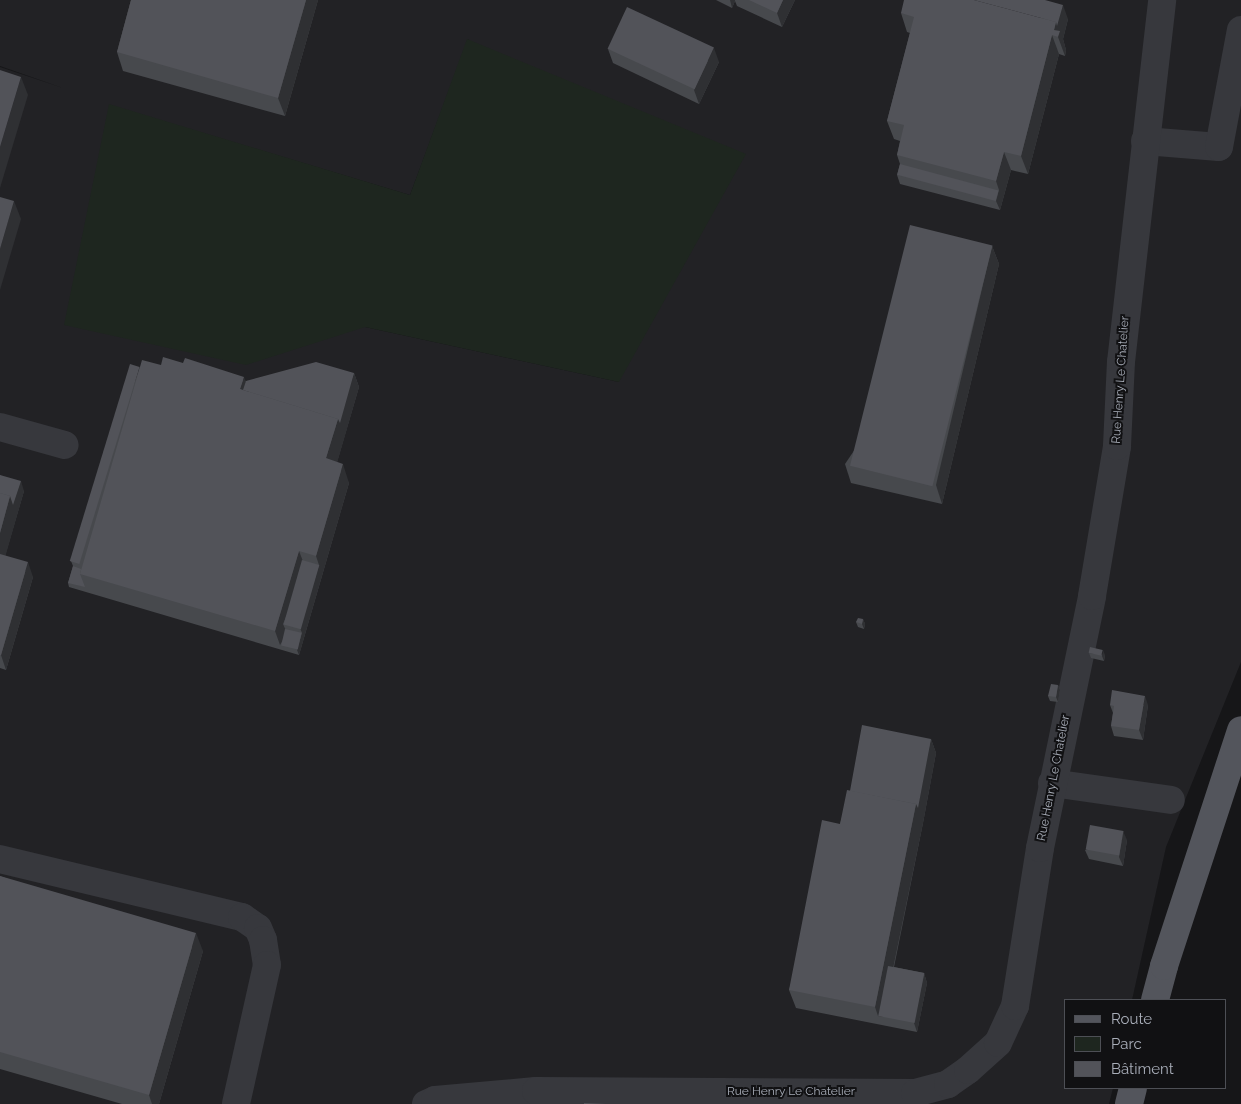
<!DOCTYPE html>
<html>
<head>
<meta charset="utf-8">
<style>
	body { margin:0 }
	#map { position:relative; width:1241px; height:1104px; overflow:hidden; background:#161618; font-family:Raleway,sans-serif }
	div>[style] { position:absolute }
	[style*='--x'] { left:calc(var(--x)*1px); top:calc(var(--y)*1px); width:calc(var(--w)*1px); rotate:calc(var(--a)*1deg) }
	.built>* { inset:0; background:#222225 }
	.green>* { inset:0; background:#1e261f }
	.minor>* { height:28px; margin:-14px; padding:0 14px; transform-origin:14px; border-radius:14px; background:#37383d }
	.major>* { height:28px; margin:-14px; padding:0 14px; transform-origin:14px; border-radius:14px; background:#53555c }
	.wall>* { inset:0; background:#47494d }
	.shaded-wall>* { inset:0; background:#2f3033 }
	.building>* { inset:0; background:#525359; transform-origin:0 0 }
	span { translate:-50% -50%; white-space:nowrap; text-align:center; line-height:1.15; -webkit-text-stroke:4px #111113; paint-order:stroke }
	.street-label { font-size:12px; color:#a8adb8 }
	.legend { position:absolute; left:1064px; top:999px; width:162px; height:90px; box-sizing:border-box; background:#111113; border:1px solid #4d4f55; margin:0; padding:6px 9px; list-style:none; font-size:15px; color:#a8adb8 }
	.legend li { display:flex; align-items:center; gap:10px; height:25px }
	.legend b { width:25px; border:1px solid #4d4f55 }
</style>
</head>
<body>
<div id="map">
	<div class="built">
		<div style="clip-path:polygon(evenodd,0 0,1241px 0,1241px 662px,1166px 847px,1132px 1000px,1065px 1000px,1065px 1088px,1113px 1088px,1109px 1104px,0 1104px,0 67px,63px 88px,0 66px,0 0,468px 39px,619px 382px,365px 327px,109px 105px,410px 195px,468px 39px)"></div>
	</div>
	<div class="green">
		<div style="clip-path:polygon(467px 39px,746px 154px,619px 382px,365px 327px,246px 365px,64px 325px,109px 104px,410px 195px)"></div>
	</div>
	<div class="minor">
		<div style="--x:1145;--y:141;--w:74;--a:4.6"></div>
		<div style="--x:1219;--y:147;--w:119;--a:-79.4"></div>
		<div style="--x:0;--y:427;--w:67;--a:15.5"></div>
		<div style="--x:1052;--y:783;--w:120;--a:8.1"></div>
		<div style="--x:0;--y:859;--w:249;--a:13.5"></div>
		<div style="--x:242;--y:917;--w:19;--a:35"></div>
		<div style="--x:258;--y:928;--w:13;--a:67"></div>
		<div style="--x:263;--y:940;--w:25;--a:81"></div>
		<div style="--x:267;--y:965;--w:142;--a:102.6"></div>
		<div style="--x:426;--y:1104;--w:10;--a:-24"></div>
		<div style="--x:435;--y:1100;--w:101;--a:-5.1"></div>
		<div style="--x:536;--y:1091;--w:379;--a:0.3"></div>
		<div style="--x:915;--y:1093;--w:34;--a:-15"></div>
		<div style="--x:948;--y:1084;--w:24;--a:-35"></div>
		<div style="--x:968;--y:1070;--w:40;--a:-42"></div>
		<div style="--x:998;--y:1043;--w:41;--a:-65.3"></div>
		<div style="--x:1015;--y:1006;--w:160;--a:-81"></div>
		<div style="--x:1040;--y:848;--w:257;--a:-78.3"></div>
		<div style="--x:1092;--y:596;--w:152;--a:-80.5"></div>
		<div style="--x:1117;--y:446;--w:84;--a:-87.3"></div>
		<div style="--x:1121;--y:362;--w:364;--a:-83.5"></div>
	</div>
	<div class="major">
		<div style="--x:1155;--y:1000;--w:35;--a:-75"></div>
		<div style="--x:1164;--y:966;--w:248;--a:-71.9"></div>
		<div style="--x:1129;--y:1104;--w:16;--a:-76"></div>
	</div>
	<div class="wall">
		<div style="clip-path:polygon(131px 0,318px 0,285px 116px,123px 71px,117px 52px)"></div>
		<div style="clip-path:polygon(716px 0,795px 0,782px 27px,737px 6px,735px 1px,732px 8px)"></div>
		<div style="clip-path:polygon(901px 13px,1068px 19px,1063px 39px,1066px 50px,1065px 56px,1059px 54px,1028px 174px,1011px 170px,1000px 210px,900px 184px,897px 175px,900px 164px,897px 155px,900px 141px,894px 139px,887px 121px,910px 33px,907px 32px)"></div>
		<div style="clip-path:polygon(608px 49px,719px 62px,699px 104px,613px 63px)"></div>
		<div style="clip-path:polygon(992px 246px,999px 264px,942px 504px,851px 483px,845px 464px)"></div>
		<div style="clip-path:polygon(183px 363px,246px 381px,354px 373px,359px 387px,337px 462px,349px 483px,299px 655px,69px 587px,68px 583px,73px 566px,71px 561px,140px 367px)"></div>
		<div style="clip-path:polygon(0 475px,24px 491px,5px 556px,33px 577px,6px 670px,0 668px)"></div>
		<div style="clip-path:polygon(863px 619px,865px 624px,864px 629px,858px 627px,856px 622px)"></div>
		<div style="clip-path:polygon(1089px 653px,1105px 655px,1104px 661px,1091px 658px)"></div>
		<div style="clip-path:polygon(1058px 685px,1060px 690px,1058px 702px,1050px 701px,1048px 696px)"></div>
		<div style="clip-path:polygon(1110px 705px,1148px 705px,1143px 740px,1114px 736px,1111px 726px,1113px 713px)"></div>
		<div style="clip-path:polygon(931px 739px,936px 753px,923px 823px,894px 967px,924px 973px,927px 983px,917px 1032px,796px 1008px,789px 990px,840px 824px,850px 791px)"></div>
		<div style="clip-path:polygon(1127px 840px,1123px 866px,1089px 859px,1085px 850px)"></div>
		<div style="clip-path:polygon(0 876px,203px 951px,159px 1104px,122px 1104px,0 1069px)"></div>
	</div>
	<div class="shaded-wall">
		<div style="clip-path:polygon(306px 0,318px 0,285px 116px,278px 98px)"></div>
		<div style="clip-path:polygon(730px 0,735px 0,735px 1px,732px 8px)"></div>
		<div style="clip-path:polygon(783px 0,795px 0,782px 27px,777px 13px)"></div>
		<div style="clip-path:polygon(1063px 5px,1068px 19px,1063px 39px,1066px 50px,1065px 56px,1058px 37px,1054px 30px,1056px 22px)"></div>
		<div style="clip-path:polygon(1052px 35px,1059px 54px,1028px 174px,1021px 156px)"></div>
		<div style="clip-path:polygon(714px 48px,719px 62px,699px 104px,694px 90px)"></div>
		<div style="clip-path:polygon(21px 77px,28px 95px,0 188px,0 147px)"></div>
		<div style="clip-path:polygon(1004px 152px,1011px 170px,1000px 210px,996px 201px,999px 190px,996px 181px)"></div>
		<div style="clip-path:polygon(14px 201px,21px 219px,0 290px,0 249px)"></div>
		<div style="clip-path:polygon(992px 246px,999px 264px,942px 504px,936px 485px)"></div>
		<div style="clip-path:polygon(354px 373px,359px 387px,333px 477px,326px 458px,338px 419px)"></div>
		<div style="clip-path:polygon(244px 377px,251px 395px,240px 389px)"></div>
		<div style="clip-path:polygon(343px 464px,349px 483px,299px 655px,297px 650px,302px 633px,300px 628px,319px 565px,316px 556px)"></div>
		<div style="clip-path:polygon(21px 481px,24px 491px,0 575px,0 533px,10px 496px)"></div>
		<div style="clip-path:polygon(299px 551px,306px 569px,283px 624px,287px 633px,280px 645px,275px 631px)"></div>
		<div style="clip-path:polygon(28px 562px,33px 577px,6px 670px,1px 655px)"></div>
		<div style="clip-path:polygon(863px 619px,865px 624px,864px 629px,862px 624px)"></div>
		<div style="clip-path:polygon(1103px 650px,1105px 655px,1104px 661px,1102px 656px)"></div>
		<div style="clip-path:polygon(1058px 685px,1060px 690px,1058px 702px,1056px 697px)"></div>
		<div style="clip-path:polygon(1145px 696px,1148px 705px,1143px 740px,1139px 730px)"></div>
		<div style="clip-path:polygon(931px 739px,936px 753px,923px 823px,883px 1017px,878px 1016px,875px 1007px,916px 804px)"></div>
		<div style="clip-path:polygon(1123px 831px,1127px 840px,1123px 866px,1119px 857px)"></div>
		<div style="clip-path:polygon(196px 933px,203px 951px,159px 1104px,152px 1104px,149px 1095px)"></div>
		<div style="clip-path:polygon(924px 973px,927px 983px,917px 1032px,914px 1023px)"></div>
	</div>
	<div class="building">
		<div style="clip-path:polygon(131px 0,306px 0,278px 98px,117px 52px)"></div>
		<div style="clip-path:polygon(749px 0,783px 0,777px 13px)"></div>
		<div style="clip-path:polygon(904px 0,974px 0,1056px 22px,1054px 30px,1060px 31px,1058px 37px,1052px 35px,1021px 156px,1004px 152px,996px 181px,897px 155px,904px 125px,887px 121px,914px 17px,901px 13px)"></div>
		<div style="clip-path:polygon(974px 0,1045px 0,1063px 5px,1057px 26px,1056px 22px)"></div>
		<div style="left:627px;top:7px;width:96px;height:46px;rotate:25deg"></div>
		<div style="clip-path:polygon(0 70px,21px 77px,0 147px)"></div>
		<div style="left:900px;top:164px;width:102px;height:11px;rotate:15deg"></div>
		<div style="clip-path:polygon(0 197px,14px 201px,0 249px)"></div>
		<div style="left:910px;top:225px;width:85px;height:248px;rotate:14deg"></div>
		<div style="clip-path:polygon(163px 357px,183px 363px,185px 358px,244px 377px,240px 389px,338px 419px,326px 458px,343px 464px,316px 556px,299px 551px,275px 631px,80px 574px,142px 360px,161px 365px)"></div>
		<div style="clip-path:polygon(316px 362px,354px 373px,340px 423px,338px 419px,243px 390px,246px 381px)"></div>
		<div style="left:130px;top:364px;width:10px;height:206px;rotate:17deg"></div>
		<div style="clip-path:polygon(0 475px,21px 481px,13px 505px,10px 496px,0 493px)"></div>
		<div style="clip-path:polygon(0 493px,10px 496px,0 533px)"></div>
		<div style="clip-path:polygon(0 554px,28px 562px,1px 655px,0 655px)"></div>
		<div style="left:302px;top:560px;width:18px;height:67px;rotate:16deg"></div>
		<div style="clip-path:polygon(73px 566px,81px 569px,80px 574px,85px 587px,68px 583px)"></div>
		<div style="clip-path:polygon(858px 618px,863px 619px,862px 624px,856px 622px)"></div>
		<div style="left:285px;top:629px;width:17px;height:17px;rotate:13deg"></div>
		<div style="left:1090px;top:647px;width:13px;height:6px;rotate:13deg"></div>
		<div style="clip-path:polygon(1051px 684px,1058px 685px,1056px 697px,1048px 696px)"></div>
		<div style="clip-path:polygon(1112px 690px,1145px 696px,1139px 730px,1111px 726px,1114px 706px,1110px 705px)"></div>
		<div style="clip-path:polygon(862px 725px,931px 739px,918px 808px,916px 804px,850px 791px)"></div>
		<div style="clip-path:polygon(847px 790px,916px 804px,875px 1007px,789px 990px,822px 820px,840px 824px)"></div>
		<div style="left:1090px;top:825px;width:34px;height:25px;rotate:10deg"></div>
		<div style="clip-path:polygon(0 876px,196px 933px,149px 1095px,0 1052px)"></div>
		<div style="left:888px;top:966px;width:37px;height:51px;rotate:11deg"></div>
		<div style="clip-path:polygon(584px 1103px,606px 1104px,584px 1104px)"></div>
	</div>
	<div class="street-label">
		<span style="left:1121px;top:380px;rotate:-86deg">Rue Henry Le Chatelier</span>
		<span style="left:1054px;top:778px;rotate:-79deg">Rue Henry Le Chatelier</span>
		<span style="left:791px;top:1092px">Rue Henry Le Chatelier</span>
	</div>
	<ul class="legend">
	<li><b style="height:6px;background:#53555c"></b>Route</li>
	<li><b style="height:14px;background:#1e261f"></b>Parc</li>
	<li><b style="height:14px;background:#525359"></b>Bâtiment</li>
	</ul>
</div>
</body>
</html>
